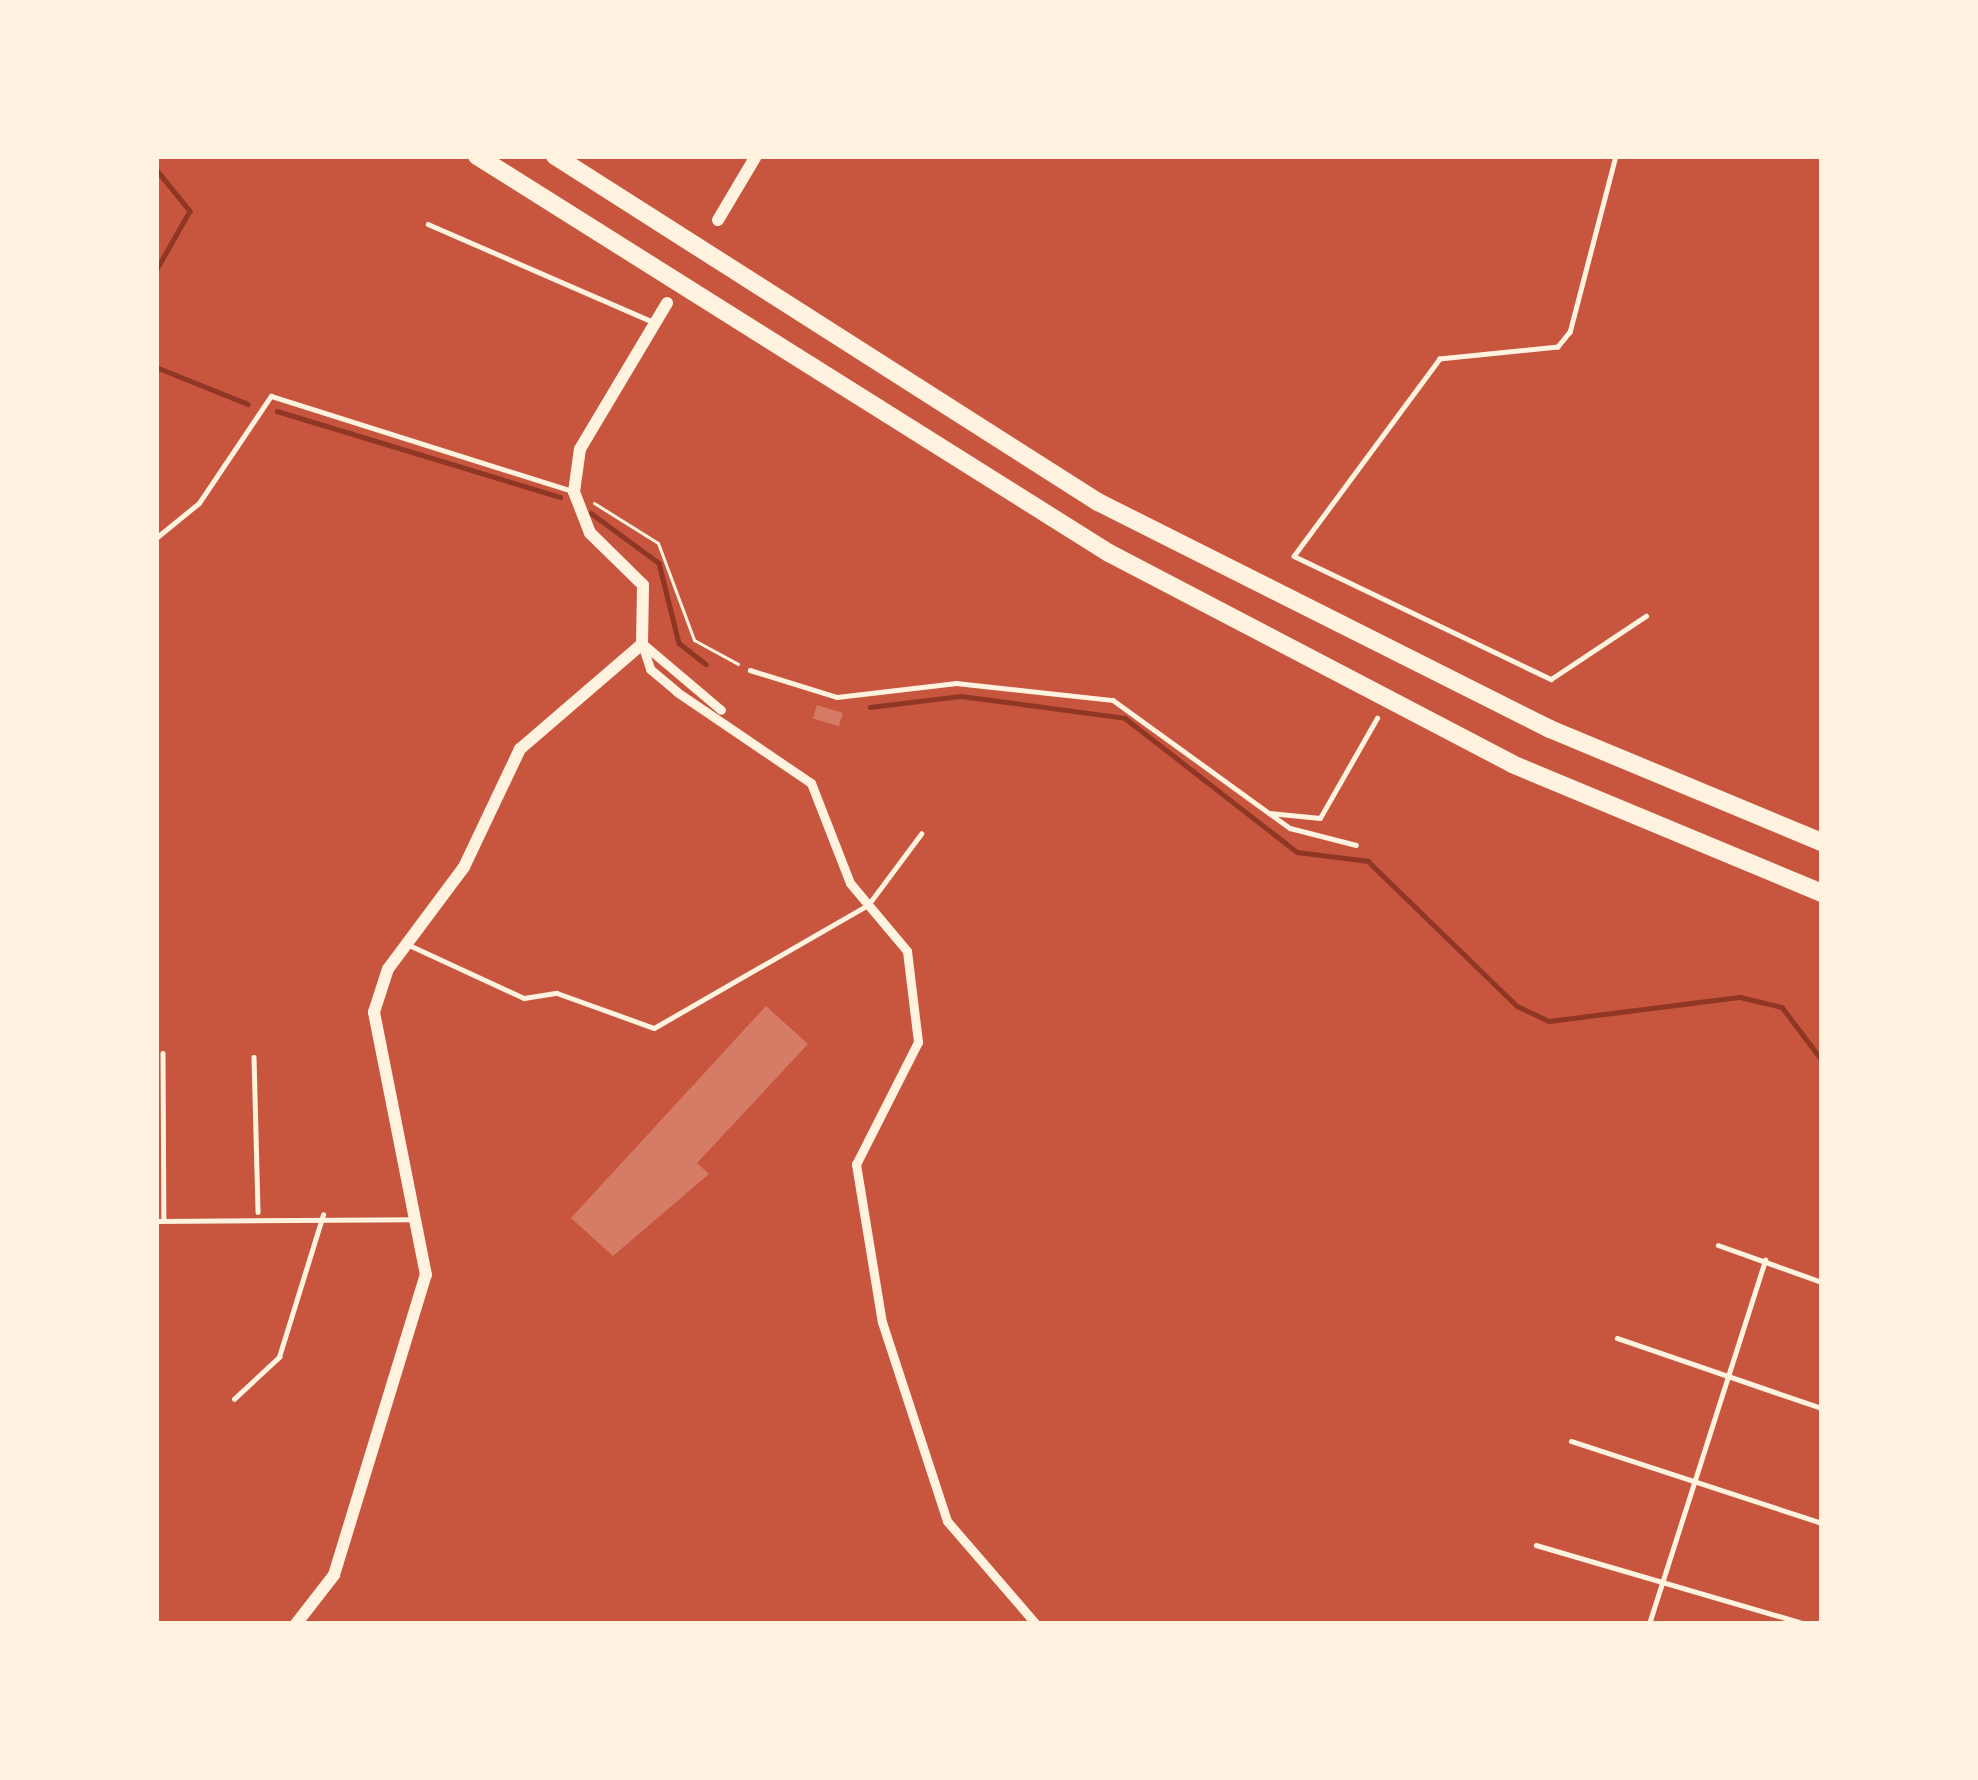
<!DOCTYPE html>
<html>
<head>
<meta charset="utf-8">
<style>
	body { margin:0 }
	#map { position:relative; width:1978px; height:1780px; overflow:hidden; background:#c8553d; font-family:"Noto Sans",sans-serif }
	div>[style] { position:absolute }
	[style*='--x'] { left:calc(var(--x)*1px); top:calc(var(--y)*1px); width:calc(var(--w)*1px); rotate:calc(var(--a)*1deg) }
	.stream>* { height:4.5px; margin:-2.25px; padding:0 2.25px; transform-origin:2.25px; border-radius:2.25px; background:#8f3625 }
	.building>* { inset:0; background:#d67c66; transform-origin:0 0 }
	.path>* { height:3px; margin:-1.5px; padding:0 1.5px; transform-origin:1.5px; border-radius:1.5px; background:#fff3e0 }
	.service>* { height:4.5px; margin:-2.25px; padding:0 2.25px; transform-origin:2.25px; border-radius:2.25px; background:#fff3e0 }
	.minor>* { height:9px; margin:-4.5px; padding:0 4.5px; transform-origin:4.5px; border-radius:4.5px; background:#fff3e0 }
	.tertiary>* { height:12px; margin:-6px; padding:0 6px; transform-origin:6px; border-radius:6px; background:#fff3e0 }
	.motorway>* { height:18px; margin:-9px; padding:0 9px; transform-origin:9px; border-radius:9px; background:#fff3e0 }
	span { translate:-50% -50%; white-space:nowrap; text-align:center; line-height:1.15; -webkit-text-stroke:12px #fff3e0; paint-order:stroke }
	.frame { position:absolute; inset:0; border:159px solid #fff3e0; pointer-events:none }
</style>
</head>
<body>
<div id="map">
	<div class="stream">
		<div style="--x:156;--y:169;--w:54;--a:51"></div>
		<div style="--x:190;--y:211;--w:69;--a:119.5"></div>
		<div style="--x:156;--y:367;--w:99;--a:21.9"></div>
		<div style="--x:277;--y:411;--w:296;--a:16.9"></div>
		<div style="--x:591;--y:513;--w:84;--a:36.3"></div>
		<div style="--x:659;--y:563;--w:82;--a:76"></div>
		<div style="--x:679;--y:643;--w:34;--a:38"></div>
		<div style="--x:870;--y:707;--w:92;--a:-6.9"></div>
		<div style="--x:961;--y:696;--w:165;--a:7.6"></div>
		<div style="--x:1125;--y:718;--w:218;--a:37.9"></div>
		<div style="--x:1297;--y:852;--w:72;--a:7.2"></div>
		<div style="--x:1368;--y:861;--w:208;--a:44.2"></div>
		<div style="--x:1517;--y:1006;--w:35;--a:25"></div>
		<div style="--x:1549;--y:1021;--w:193;--a:-7.2"></div>
		<div style="--x:1740;--y:997;--w:43;--a:13.4"></div>
		<div style="--x:1782;--y:1007;--w:66;--a:53"></div>
	</div>
	<div class="building">
		<div style="left:817px;top:705px;width:27px;height:14px;rotate:17deg"></div>
		<div style="clip-path:polygon(766px 1006px,808px 1044px,697px 1163px,709px 1174px,613px 1256px,571px 1218px)"></div>
	</div>
	<div class="path">
		<div style="--x:594;--y:503;--w:75;--a:32"></div>
		<div style="--x:658;--y:543;--w:103;--a:69.6"></div>
		<div style="--x:694;--y:640;--w:50;--a:28.6"></div>
	</div>
	<div class="service">
		<div style="--x:1616;--y:156;--w:182;--a:104.6"></div>
		<div style="--x:1570;--y:332;--w:19;--a:129"></div>
		<div style="--x:1558;--y:347;--w:119;--a:174.2"></div>
		<div style="--x:1440;--y:359;--w:245;--a:126.5"></div>
		<div style="--x:1294;--y:556;--w:285;--a:25.6"></div>
		<div style="--x:1551;--y:679;--w:114;--a:-33.6"></div>
		<div style="--x:428;--y:224;--w:245;--a:23.5"></div>
		<div style="--x:156;--y:538;--w:55;--a:-39.1"></div>
		<div style="--x:199;--y:503;--w:129;--a:-56.1"></div>
		<div style="--x:271;--y:396;--w:312;--a:17.5"></div>
		<div style="--x:750;--y:670;--w:91;--a:17.2"></div>
		<div style="--x:837;--y:697;--w:120;--a:-6.7"></div>
		<div style="--x:956;--y:683;--w:158;--a:6.2"></div>
		<div style="--x:1113;--y:700;--w:218;--a:35.9"></div>
		<div style="--x:1290;--y:828;--w:68;--a:14.4"></div>
		<div style="--x:1269;--y:813;--w:51;--a:5.6"></div>
		<div style="--x:1320;--y:818;--w:115;--a:-60.3"></div>
		<div style="--x:407;--y:944;--w:129;--a:24.8"></div>
		<div style="--x:524;--y:998;--w:33;--a:-9"></div>
		<div style="--x:557;--y:993;--w:103;--a:19.8"></div>
		<div style="--x:654;--y:1028;--w:247;--a:-29.9"></div>
		<div style="--x:868;--y:905;--w:89;--a:-53.3"></div>
		<div style="--x:163;--y:1053;--w:167;--a:89.7"></div>
		<div style="--x:254;--y:1057;--w:155;--a:88.5"></div>
		<div style="--x:156;--y:1221;--w:259;--a:-0.4"></div>
		<div style="--x:1718;--y:1245;--w:110;--a:19.6"></div>
		<div style="--x:1617;--y:1338;--w:217;--a:18.9"></div>
		<div style="--x:234;--y:1399;--w:62;--a:-43"></div>
		<div style="--x:279;--y:1357;--w:149;--a:-72.8"></div>
		<div style="--x:1571;--y:1441;--w:264;--a:18.1"></div>
		<div style="--x:1536;--y:1545;--w:282;--a:16.3"></div>
		<div style="--x:1649;--y:1624;--w:382;--a:-72.3"></div>
	</div>
	<div class="minor">
		<div style="--x:642;--y:644;--w:26;--a:72"></div>
		<div style="--x:650;--y:669;--w:35;--a:40"></div>
		<div style="--x:677;--y:692;--w:162;--a:34.2"></div>
		<div style="--x:811;--y:783;--w:107;--a:68.7"></div>
		<div style="--x:850;--y:883;--w:89;--a:50"></div>
		<div style="--x:907;--y:951;--w:92;--a:83.1"></div>
		<div style="--x:918;--y:1042;--w:137;--a:116.9"></div>
		<div style="--x:856;--y:1164;--w:160;--a:80.7"></div>
		<div style="--x:882;--y:1322;--w:209;--a:71.9"></div>
		<div style="--x:947;--y:1521;--w:136;--a:49.2"></div>
		<div style="--x:643;--y:644;--w:102;--a:40.2"></div>
	</div>
	<div class="tertiary">
		<div style="--x:718;--y:220;--w:74;--a:-59.3"></div>
		<div style="--x:296;--y:1624;--w:62;--a:-52.2"></div>
		<div style="--x:334;--y:1575;--w:314;--a:-73"></div>
		<div style="--x:426;--y:1275;--w:268;--a:-101.2"></div>
		<div style="--x:374;--y:1012;--w:45;--a:-72"></div>
		<div style="--x:388;--y:969;--w:127;--a:-53.3"></div>
		<div style="--x:464;--y:867;--w:131;--a:-64.6"></div>
		<div style="--x:520;--y:749;--w:161;--a:-40.7"></div>
		<div style="--x:642;--y:644;--w:59;--a:-89"></div>
		<div style="--x:643;--y:585;--w:74;--a:-135.5"></div>
		<div style="--x:590;--y:533;--w:44;--a:-111.3"></div>
		<div style="--x:574;--y:492;--w:43;--a:-82.1"></div>
		<div style="--x:580;--y:449;--w:170;--a:-59.2"></div>
	</div>
	<div class="motorway">
		<div style="--x:477;--y:156;--w:746;--a:32.14"></div>
		<div style="--x:1109;--y:553;--w:455;--a:27.6"></div>
		<div style="--x:1512;--y:764;--w:336;--a:22.6"></div>
		<div style="--x:555;--y:156;--w:644;--a:32.51"></div>
		<div style="--x:1098;--y:502;--w:506;--a:26.67"></div>
		<div style="--x:1550;--y:729;--w:295;--a:22.6"></div>
	</div>
	<div class="frame"></div>
</div>
</body>
</html>
